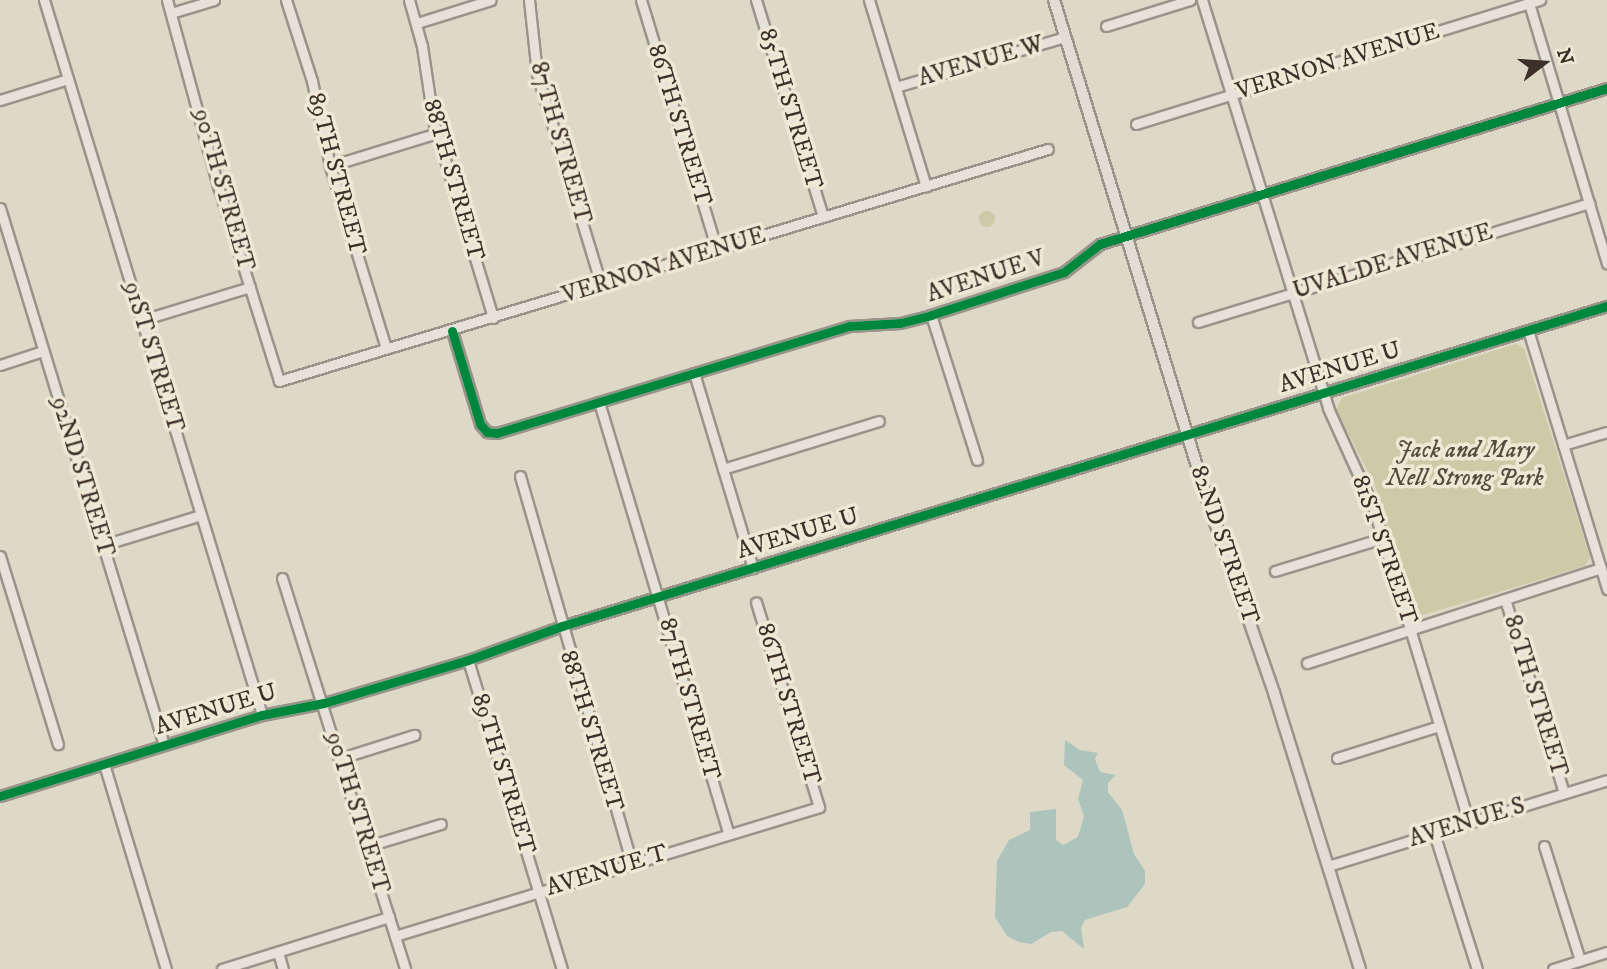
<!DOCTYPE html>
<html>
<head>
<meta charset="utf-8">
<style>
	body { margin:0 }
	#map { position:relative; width:1607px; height:969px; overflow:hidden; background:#ded8c7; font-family:"IM FELL DW Pica",serif }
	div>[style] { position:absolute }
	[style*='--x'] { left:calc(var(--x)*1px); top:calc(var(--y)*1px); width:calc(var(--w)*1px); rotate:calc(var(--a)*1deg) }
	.green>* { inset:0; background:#cccaa7 }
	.round { border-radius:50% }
	.water>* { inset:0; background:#acc4bb }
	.roads { filter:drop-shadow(2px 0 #999389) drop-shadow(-2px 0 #999389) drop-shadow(0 2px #999389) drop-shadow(0 -2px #999389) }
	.minor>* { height:9px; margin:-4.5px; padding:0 4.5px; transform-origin:4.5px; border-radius:4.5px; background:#e6e2da }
	.major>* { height:10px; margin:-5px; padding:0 5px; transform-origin:5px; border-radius:5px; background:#e1ddd4 }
	.cycleway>* { height:9px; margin:-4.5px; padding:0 4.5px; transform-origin:4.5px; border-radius:4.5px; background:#00873e }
	span { translate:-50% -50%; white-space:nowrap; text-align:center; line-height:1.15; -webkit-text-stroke:7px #efe8d5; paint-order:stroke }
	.street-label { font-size:24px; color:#3d2f2a }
	.park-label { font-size:24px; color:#574c3e; font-style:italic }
	.north { position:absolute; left:1509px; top:28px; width:70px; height:70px; -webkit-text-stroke:5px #efe8d5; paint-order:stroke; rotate:73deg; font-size:19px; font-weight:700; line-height:28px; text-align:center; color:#3d2f2a }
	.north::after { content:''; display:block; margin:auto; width:24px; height:32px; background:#3d2f2a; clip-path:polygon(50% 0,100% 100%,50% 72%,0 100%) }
</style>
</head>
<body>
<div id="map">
	<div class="green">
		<div class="round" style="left:979px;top:211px;width:16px;height:16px"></div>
		<div style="clip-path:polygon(1516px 344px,1524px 349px,1590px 557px,1585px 566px,1423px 615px,1414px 610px,1375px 485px,1336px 410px,1342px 398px)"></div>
	</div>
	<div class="water">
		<div style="clip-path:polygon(1065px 740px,1080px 750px,1098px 753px,1095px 759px,1100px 772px,1116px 775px,1108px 783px,1108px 792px,1122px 810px,1134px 854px,1145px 871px,1145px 884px,1127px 907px,1085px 920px,1081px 927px,1084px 949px,1062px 931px,1051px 932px,1031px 944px,1019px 942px,1007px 936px,995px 917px,997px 861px,1009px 840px,1030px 830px,1030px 812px,1056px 809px,1056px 840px,1063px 845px,1078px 837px,1084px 816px,1078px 799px,1083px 780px,1064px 765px)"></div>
	</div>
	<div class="roads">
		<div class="minor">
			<div style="--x:44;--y:0;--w:747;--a:73.04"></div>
			<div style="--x:167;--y:0;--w:193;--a:74.7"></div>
			<div style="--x:218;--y:186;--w:204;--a:72.6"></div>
			<div style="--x:279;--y:381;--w:803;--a:-16.79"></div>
			<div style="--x:286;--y:0;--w:85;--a:72.2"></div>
			<div style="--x:312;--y:81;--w:87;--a:78"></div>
			<div style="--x:330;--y:166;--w:190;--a:72.9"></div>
			<div style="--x:409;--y:0;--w:48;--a:74.2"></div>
			<div style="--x:422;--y:46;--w:75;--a:81.5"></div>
			<div style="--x:433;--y:120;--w:207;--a:73.1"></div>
			<div style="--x:529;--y:0;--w:74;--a:83.8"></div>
			<div style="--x:537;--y:74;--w:220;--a:73.1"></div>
			<div style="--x:641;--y:0;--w:261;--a:73.1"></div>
			<div style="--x:756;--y:0;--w:227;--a:72.8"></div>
			<div style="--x:869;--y:0;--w:195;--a:73"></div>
			<div style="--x:1202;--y:0;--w:427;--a:72.8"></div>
			<div style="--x:1328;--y:408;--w:109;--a:65.6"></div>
			<div style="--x:1373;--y:507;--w:329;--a:73.1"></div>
			<div style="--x:1528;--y:0;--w:275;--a:73.3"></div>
			<div style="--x:171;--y:13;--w:45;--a:-16.8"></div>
			<div style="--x:417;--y:23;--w:77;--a:-17.3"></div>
			<div style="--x:1106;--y:26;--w:88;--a:-17.2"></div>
			<div style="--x:896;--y:87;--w:176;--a:-16.5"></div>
			<div style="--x:0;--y:100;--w:71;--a:-17.2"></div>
			<div style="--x:1136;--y:124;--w:423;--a:-17.1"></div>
			<div style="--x:330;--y:166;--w:112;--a:-17.1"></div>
			<div style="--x:0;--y:208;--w:561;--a:73.02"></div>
			<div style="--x:931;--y:315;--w:152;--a:72.4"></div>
			<div style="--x:142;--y:320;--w:113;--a:-17"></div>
			<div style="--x:1198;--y:322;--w:409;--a:-16.9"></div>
			<div style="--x:1528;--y:330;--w:271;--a:73"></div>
			<div style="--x:452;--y:331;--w:97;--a:73.2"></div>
			<div style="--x:480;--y:424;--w:11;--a:49"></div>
			<div style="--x:487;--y:432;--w:10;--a:6"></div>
			<div style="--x:497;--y:433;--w:369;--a:-16.9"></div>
			<div style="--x:850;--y:326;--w:50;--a:-3.4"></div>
			<div style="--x:900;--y:323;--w:32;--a:-14"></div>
			<div style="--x:931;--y:315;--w:140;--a:-17.9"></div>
			<div style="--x:1064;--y:272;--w:46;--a:-37.9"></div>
			<div style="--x:1100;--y:244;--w:530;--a:-17.1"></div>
			<div style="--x:0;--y:365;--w:45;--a:-18"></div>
			<div style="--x:694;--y:373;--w:204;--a:73.2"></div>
			<div style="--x:599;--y:402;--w:451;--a:73.3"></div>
			<div style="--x:1563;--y:445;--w:46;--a:-16.5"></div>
			<div style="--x:723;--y:469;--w:163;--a:-17.1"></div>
			<div style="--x:520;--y:476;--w:404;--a:73.9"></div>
			<div style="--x:103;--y:545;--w:102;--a:-17"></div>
			<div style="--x:0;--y:556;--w:197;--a:72.9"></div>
			<div style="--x:1275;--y:571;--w:113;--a:-17"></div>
			<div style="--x:282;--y:578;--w:410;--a:72.5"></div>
			<div style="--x:1505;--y:599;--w:203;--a:73.1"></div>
			<div style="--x:468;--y:660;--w:323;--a:73.1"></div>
			<div style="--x:1307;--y:663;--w:309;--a:-17.9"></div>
			<div style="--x:341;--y:758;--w:77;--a:-17.5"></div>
			<div style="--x:1337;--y:758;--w:107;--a:-17.4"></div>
			<div style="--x:104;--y:764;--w:214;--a:73.2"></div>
			<div style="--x:0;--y:796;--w:274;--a:-17.2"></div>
			<div style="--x:262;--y:715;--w:63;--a:-11"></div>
			<div style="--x:324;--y:703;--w:150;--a:-16.6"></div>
			<div style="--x:468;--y:660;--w:100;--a:-19.9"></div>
			<div style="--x:562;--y:626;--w:1093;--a:-17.03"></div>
			<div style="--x:1434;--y:833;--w:143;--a:72.5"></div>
			<div style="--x:368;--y:846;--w:76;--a:-16.8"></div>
			<div style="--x:1544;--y:846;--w:120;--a:72.5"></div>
			<div style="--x:1328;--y:866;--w:292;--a:-17.1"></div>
			<div style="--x:395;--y:936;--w:443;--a:-16.9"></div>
			<div style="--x:819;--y:807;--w:214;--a:-107.1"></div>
			<div style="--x:278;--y:952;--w:18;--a:74"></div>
			<div style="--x:222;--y:969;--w:175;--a:-17.3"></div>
			<div style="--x:1553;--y:969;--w:57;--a:-17.5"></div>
		</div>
		<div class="major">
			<div style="--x:1054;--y:0;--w:525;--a:72.95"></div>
			<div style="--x:1208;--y:502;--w:202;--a:70.9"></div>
			<div style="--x:1274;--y:693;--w:289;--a:72.7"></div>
		</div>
	</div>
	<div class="cycleway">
		<div style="--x:452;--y:331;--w:97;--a:73.2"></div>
		<div style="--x:480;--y:424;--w:11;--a:49"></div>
		<div style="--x:487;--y:432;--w:10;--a:6"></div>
		<div style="--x:497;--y:433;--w:369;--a:-16.9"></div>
		<div style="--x:850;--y:326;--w:50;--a:-3.4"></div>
		<div style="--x:900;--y:323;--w:32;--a:-14"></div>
		<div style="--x:931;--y:315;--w:140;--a:-17.9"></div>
		<div style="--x:1064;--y:272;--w:46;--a:-37.9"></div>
		<div style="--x:1100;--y:244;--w:530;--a:-17.1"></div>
		<div style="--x:0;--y:796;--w:274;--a:-17.2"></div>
		<div style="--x:262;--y:715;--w:63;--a:-11"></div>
		<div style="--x:324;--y:703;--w:150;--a:-16.6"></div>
		<div style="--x:468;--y:660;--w:100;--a:-19.9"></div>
		<div style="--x:562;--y:626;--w:1093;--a:-17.03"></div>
	</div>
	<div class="street-label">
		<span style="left:981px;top:62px;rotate:-16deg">AVENUE W</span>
		<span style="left:1338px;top:62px;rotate:-17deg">VERNON AVENUE</span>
		<span style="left:790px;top:109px;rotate:73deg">85TH STREET</span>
		<span style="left:679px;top:125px;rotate:73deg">86TH STREET</span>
		<span style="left:560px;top:143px;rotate:74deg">87TH STREET</span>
		<span style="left:336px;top:174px;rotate:75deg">89TH STREET</span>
		<span style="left:453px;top:180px;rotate:74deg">88TH STREET</span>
		<span style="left:223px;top:190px;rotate:74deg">90TH STREET</span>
		<span style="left:1393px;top:262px;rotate:-17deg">UVALDE AVENUE</span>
		<span style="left:664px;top:266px;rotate:-17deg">VERNON AVENUE</span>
		<span style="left:986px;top:277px;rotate:-18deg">AVENUE V</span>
		<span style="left:153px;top:357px;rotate:73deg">91ST STREET</span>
		<span style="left:1340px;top:368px;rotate:-17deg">AVENUE U</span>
		<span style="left:82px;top:477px;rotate:73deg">92ND STREET</span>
		<span style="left:798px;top:534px;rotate:-17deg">AVENUE U</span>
		<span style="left:1224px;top:545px;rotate:71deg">82ND STREET</span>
		<span style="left:1384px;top:550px;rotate:71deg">81ST STREET</span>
		<span style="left:1535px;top:696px;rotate:73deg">80TH STREET</span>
		<span style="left:689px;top:699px;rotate:74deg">87TH STREET</span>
		<span style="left:788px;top:704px;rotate:73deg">86TH STREET</span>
		<span style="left:216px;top:710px;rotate:-17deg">AVENUE U</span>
		<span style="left:591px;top:731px;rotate:73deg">88TH STREET</span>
		<span style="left:503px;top:774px;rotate:73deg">89TH STREET</span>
		<span style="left:357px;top:813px;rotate:73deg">90TH STREET</span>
		<span style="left:1467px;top:823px;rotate:-17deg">AVENUE S</span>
		<span style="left:607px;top:871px;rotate:-17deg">AVENUE T</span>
	</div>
	<div class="park-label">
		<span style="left:1465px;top:465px">Jack and Mary<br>Nell Strong Park</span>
	</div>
	<div class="north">N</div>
</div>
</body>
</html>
